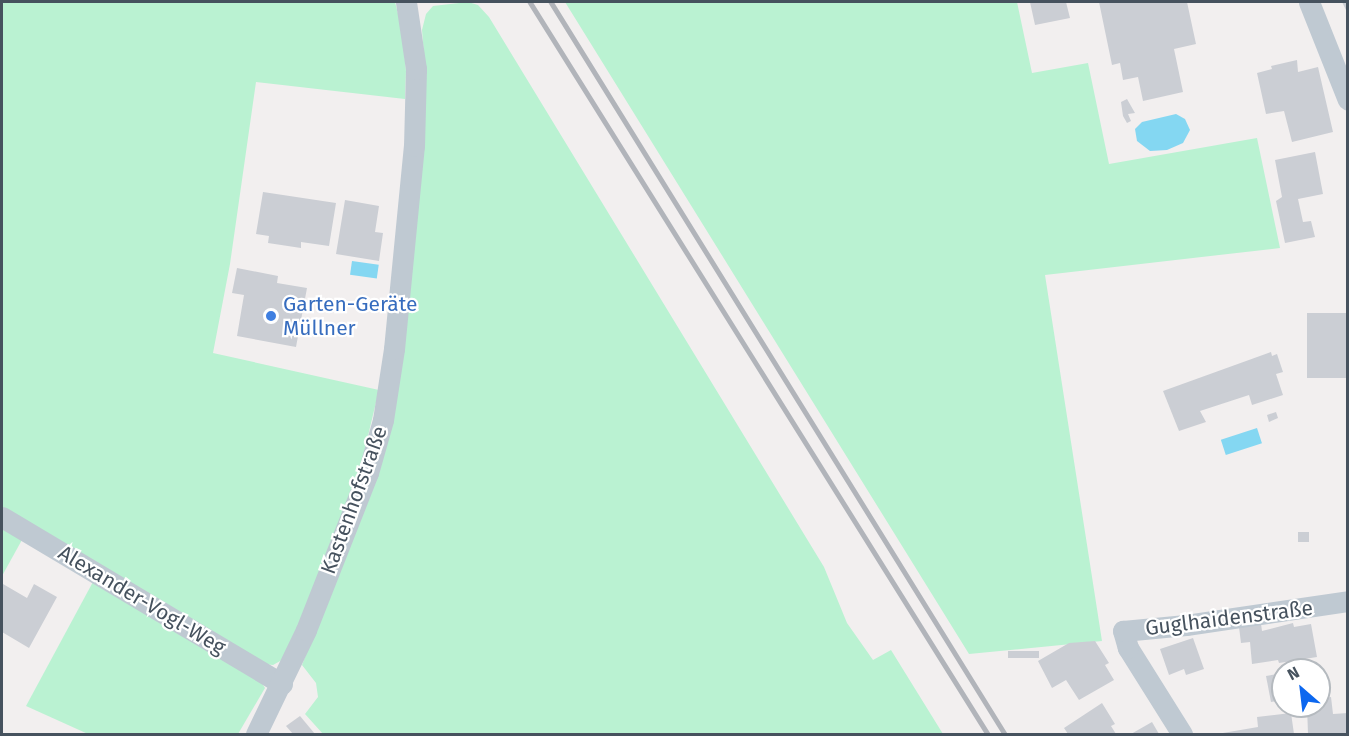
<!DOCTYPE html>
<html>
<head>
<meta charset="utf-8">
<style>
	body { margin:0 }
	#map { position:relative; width:1349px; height:736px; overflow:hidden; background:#f2efef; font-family:"Fira Sans",sans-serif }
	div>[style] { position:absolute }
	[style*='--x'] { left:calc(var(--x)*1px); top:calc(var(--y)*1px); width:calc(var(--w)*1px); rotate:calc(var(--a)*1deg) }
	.green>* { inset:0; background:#baf2d2 }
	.water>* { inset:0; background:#84d7f2; transform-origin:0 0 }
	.building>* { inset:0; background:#cbced4; transform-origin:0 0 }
	.street>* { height:21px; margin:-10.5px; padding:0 10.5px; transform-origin:10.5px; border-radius:10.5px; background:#bfc9d2 }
	.rail>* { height:4.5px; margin:-2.25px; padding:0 2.25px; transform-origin:2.25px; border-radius:2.25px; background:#b1b4ba }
	.dots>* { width:16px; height:16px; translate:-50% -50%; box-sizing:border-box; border:3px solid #fff; border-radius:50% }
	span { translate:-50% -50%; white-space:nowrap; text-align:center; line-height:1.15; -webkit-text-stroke:4.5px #fff; paint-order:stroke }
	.shop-label { font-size:21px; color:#366cbe }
	.left { translate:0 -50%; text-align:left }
	.street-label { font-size:21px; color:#46525e }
	.frame { position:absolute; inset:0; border:3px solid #46525e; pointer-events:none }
	.north { position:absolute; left:1271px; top:658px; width:60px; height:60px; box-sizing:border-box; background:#fff; border:2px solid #b5babf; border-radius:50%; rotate:332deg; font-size:16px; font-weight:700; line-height:24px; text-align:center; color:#46525e }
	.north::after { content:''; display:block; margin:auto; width:21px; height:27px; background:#0c67ef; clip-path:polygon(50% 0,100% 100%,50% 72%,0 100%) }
</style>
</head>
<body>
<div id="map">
	<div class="green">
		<div style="clip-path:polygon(2px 2px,395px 2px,402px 29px,406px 71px,405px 99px,256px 82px,230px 264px,213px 353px,379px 390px,360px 469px,297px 629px,282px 660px,273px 665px,264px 664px,2px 507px)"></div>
		<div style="clip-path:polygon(468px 2px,478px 5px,489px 17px,824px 567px,847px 623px,873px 660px,891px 650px,943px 734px,323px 734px,305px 714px,318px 697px,316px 683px,302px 665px,374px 475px,425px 67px,422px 30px,426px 14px,433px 6px)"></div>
		<div style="clip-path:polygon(565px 2px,1017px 2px,1032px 73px,1088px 63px,1109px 164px,1257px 138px,1280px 248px,1045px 275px,1102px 641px,969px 654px)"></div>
		<div style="clip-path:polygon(2px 525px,23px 538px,2px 576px)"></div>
		<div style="clip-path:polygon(94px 580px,260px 680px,265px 688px,238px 734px,88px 734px,26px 706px)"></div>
	</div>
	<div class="water">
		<div style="clip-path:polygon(1176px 114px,1185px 119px,1190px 130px,1183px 143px,1167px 150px,1150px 151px,1137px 141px,1135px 129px,1142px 122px)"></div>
		<div style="left:352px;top:261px;width:27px;height:14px;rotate:8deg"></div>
		<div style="left:1257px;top:428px;width:16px;height:38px;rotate:72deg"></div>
	</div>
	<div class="building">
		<div style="clip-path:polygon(1030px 2px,1066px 2px,1070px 18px,1035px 25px)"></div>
		<div style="clip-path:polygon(1099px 2px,1187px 2px,1196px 44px,1174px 49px,1183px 92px,1143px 101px,1138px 77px,1123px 80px,1120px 63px,1112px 65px)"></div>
		<div style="clip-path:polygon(1342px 2px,1348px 2px,1348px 14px)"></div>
		<div style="clip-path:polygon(1297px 60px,1298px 72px,1318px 67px,1333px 132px,1292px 142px,1284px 111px,1266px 114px,1257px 73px,1272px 69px,1271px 66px)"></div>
		<div style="clip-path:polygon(1127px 99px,1135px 113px,1128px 114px,1131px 121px,1127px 123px,1123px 116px,1121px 102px)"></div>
		<div style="clip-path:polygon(1315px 152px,1323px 194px,1298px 199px,1303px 222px,1311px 221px,1315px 237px,1285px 243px,1276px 201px,1282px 197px,1275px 160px)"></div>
		<div style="clip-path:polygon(263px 192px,336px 203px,329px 246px,301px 242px,301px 248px,268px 243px,269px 236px,256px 234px)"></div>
		<div style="clip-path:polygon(345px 200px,379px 206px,375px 232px,383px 233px,379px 261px,336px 254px)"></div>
		<div style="clip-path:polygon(237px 268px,278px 276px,277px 283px,307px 288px,296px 347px,237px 336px,244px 295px,232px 293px)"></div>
		<div style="left:1348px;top:313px;width:65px;height:41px;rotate:90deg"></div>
		<div style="clip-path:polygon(1271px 352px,1272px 356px,1277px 354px,1283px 372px,1276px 374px,1283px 395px,1252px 405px,1249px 395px,1200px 411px,1206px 422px,1179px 431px,1163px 391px)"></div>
		<div style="clip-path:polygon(1276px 412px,1278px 418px,1269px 422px,1267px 415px)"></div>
		<div style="left:1298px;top:532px;width:11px;height:10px"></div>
		<div style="clip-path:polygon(3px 584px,27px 598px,34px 584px,57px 597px,29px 648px,2px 632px)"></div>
		<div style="clip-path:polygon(1293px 623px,1294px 627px,1311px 624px,1317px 657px,1279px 663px,1278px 660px,1252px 664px,1250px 642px,1241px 643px,1239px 627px,1261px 624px,1262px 631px)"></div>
		<div style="clip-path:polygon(1193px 638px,1204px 669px,1186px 675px,1184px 669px,1169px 675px,1160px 649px)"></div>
		<div style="clip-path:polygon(1095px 641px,1109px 663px,1105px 665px,1114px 680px,1079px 700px,1066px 680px,1052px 688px,1038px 661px,1069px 643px)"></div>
		<div style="left:1039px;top:651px;width:7px;height:31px;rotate:90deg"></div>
		<div style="clip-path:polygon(1283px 673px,1283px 700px,1271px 702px,1266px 676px)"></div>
		<div style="clip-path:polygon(1331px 697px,1333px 714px,1348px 713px,1348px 734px,1308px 734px,1307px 706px,1319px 706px,1319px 699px)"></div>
		<div style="clip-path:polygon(1102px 703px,1115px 724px,1111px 726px,1116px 734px,1068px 734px,1064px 728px)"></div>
		<div style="clip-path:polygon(1291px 713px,1294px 734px,1217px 734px,1258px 727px,1257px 717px)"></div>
		<div style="clip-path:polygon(300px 716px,315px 734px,293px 734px,286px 726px)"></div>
		<div style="clip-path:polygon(1152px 722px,1159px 734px,1131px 734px)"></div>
	</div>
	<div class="street">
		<div style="--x:1309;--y:2;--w:105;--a:68.3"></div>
		<div style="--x:2;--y:517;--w:326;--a:30.8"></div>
		<div style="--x:256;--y:734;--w:115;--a:-64.3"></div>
		<div style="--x:306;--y:630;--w:169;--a:-68.5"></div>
		<div style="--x:368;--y:473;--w:55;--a:-74.2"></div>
		<div style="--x:383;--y:420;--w:72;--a:-81.2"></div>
		<div style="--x:394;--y:349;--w:204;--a:-84.4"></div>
		<div style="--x:414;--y:146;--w:77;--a:-88.5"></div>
		<div style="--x:416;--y:69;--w:68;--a:-98.5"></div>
		<div style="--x:1182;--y:734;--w:102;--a:-122.1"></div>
		<div style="--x:1128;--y:648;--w:18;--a:-106"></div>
		<div style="--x:1123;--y:631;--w:63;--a:-5.4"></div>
		<div style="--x:1186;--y:625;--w:164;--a:-8.4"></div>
	</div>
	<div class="rail">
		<div style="--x:530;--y:2;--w:863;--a:57.97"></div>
		<div style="--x:551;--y:2;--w:861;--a:58.19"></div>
	</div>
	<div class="dots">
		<div style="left:271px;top:316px;background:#3f7fe0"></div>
	</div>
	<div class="shop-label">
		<span class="left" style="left:283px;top:316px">Garten-Geräte<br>Müllner</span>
	</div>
	<div class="street-label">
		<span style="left:354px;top:500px;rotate:-70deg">Kastenhofstraße</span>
		<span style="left:142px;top:600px;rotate:31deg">Alexander-Vogl-Weg</span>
		<span style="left:1229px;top:618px;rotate:-7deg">Guglhaidenstraße</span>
	</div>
	<div class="frame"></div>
	<div class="north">N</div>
</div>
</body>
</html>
